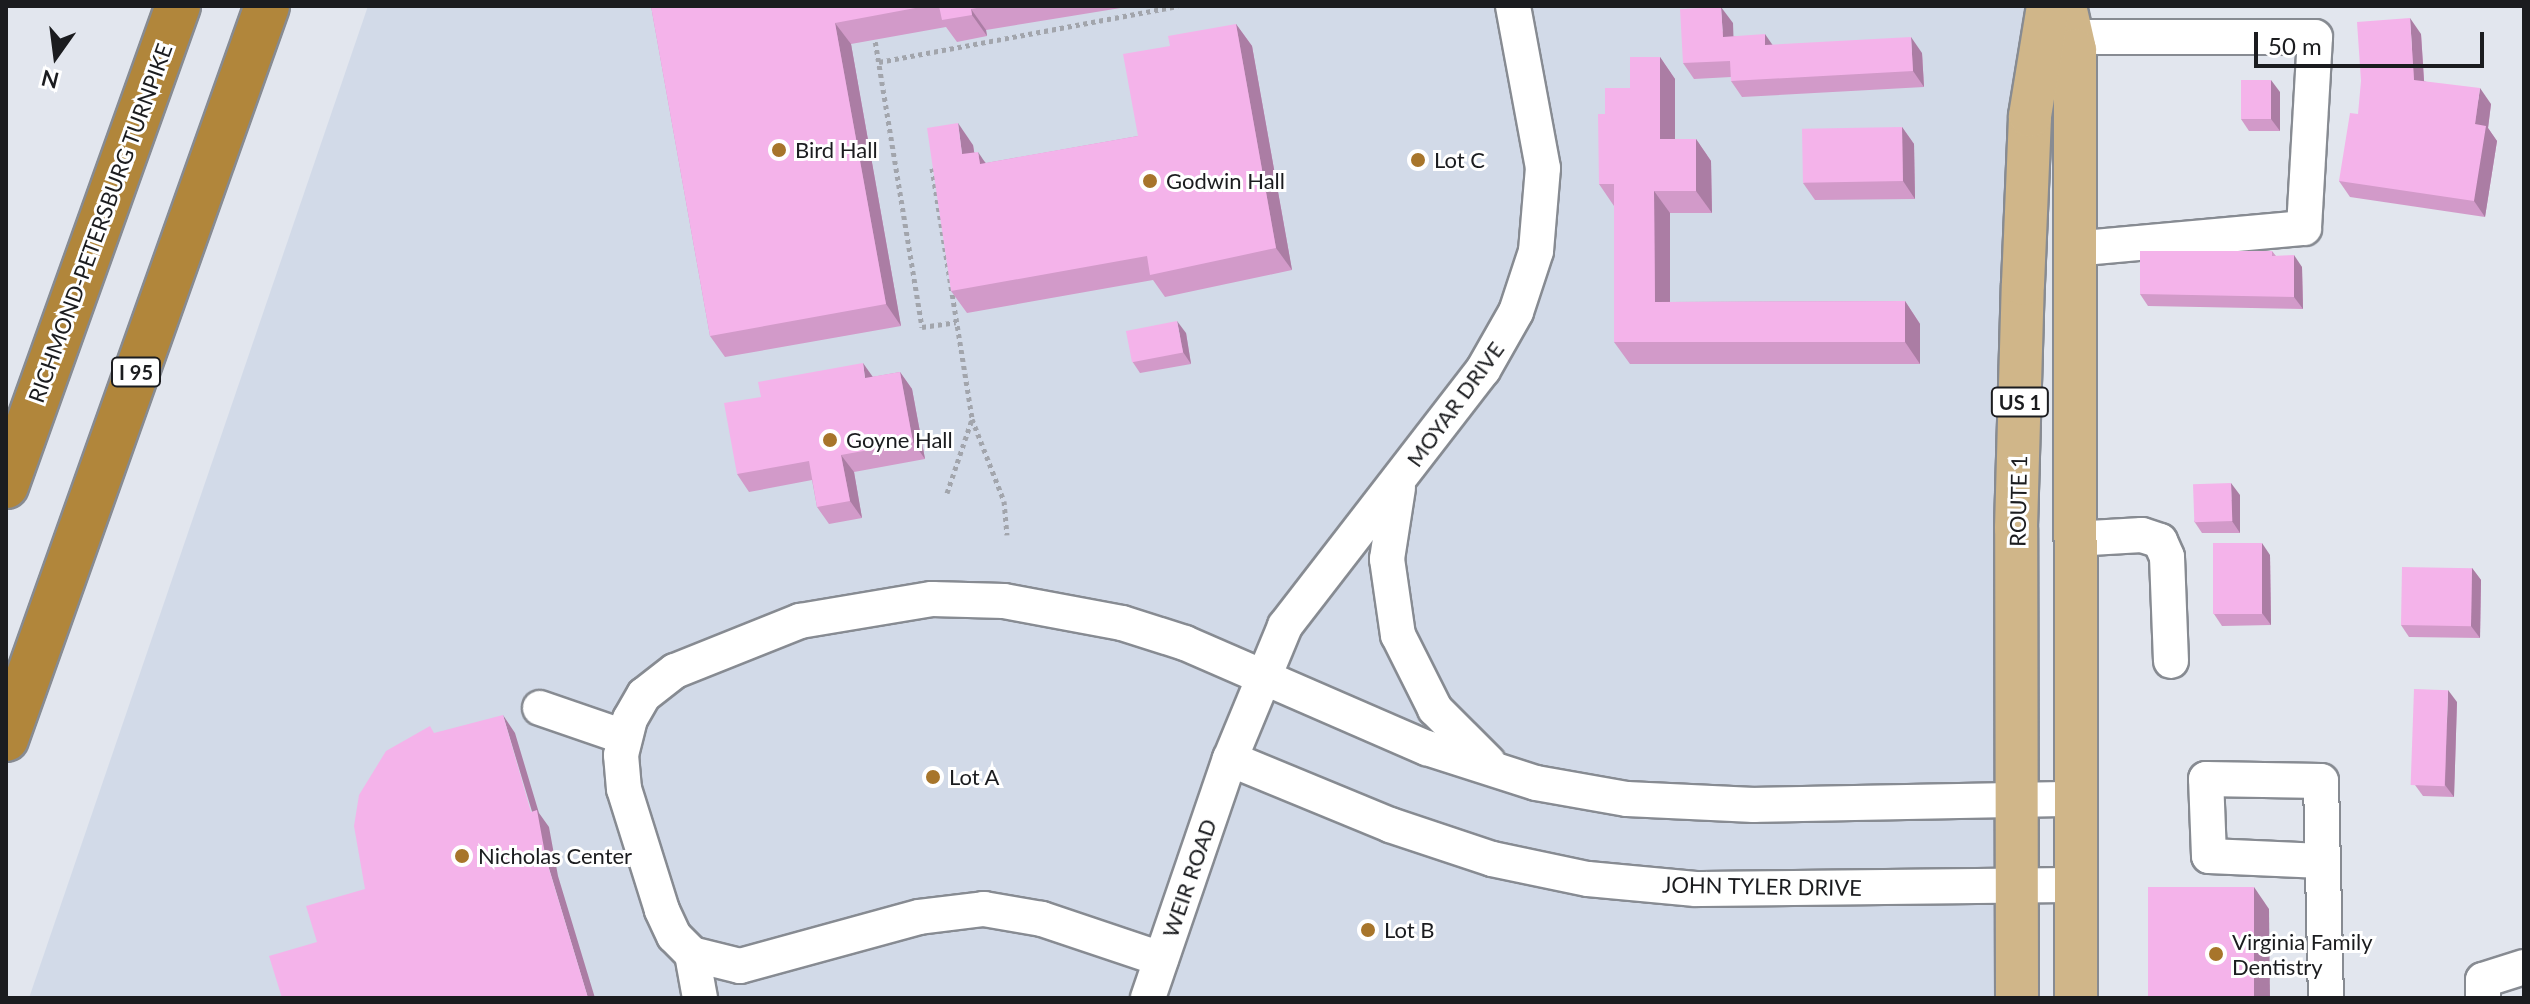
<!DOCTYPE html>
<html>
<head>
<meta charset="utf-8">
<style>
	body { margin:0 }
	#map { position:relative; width:2530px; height:1004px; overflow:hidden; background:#e2e6ee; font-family:Lato,sans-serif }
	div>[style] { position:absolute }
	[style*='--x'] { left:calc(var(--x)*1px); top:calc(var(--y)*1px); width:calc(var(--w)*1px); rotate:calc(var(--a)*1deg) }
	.built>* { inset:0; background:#d2dae8 }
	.path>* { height:5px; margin-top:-2.5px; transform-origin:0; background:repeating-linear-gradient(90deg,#a2a5ac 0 4px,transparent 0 8px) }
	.roads { filter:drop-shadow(2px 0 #878b92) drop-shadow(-2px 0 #878b92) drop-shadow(0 2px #878b92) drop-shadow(0 -2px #878b92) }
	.minor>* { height:34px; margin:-17px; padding:0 17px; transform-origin:17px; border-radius:17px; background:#fff }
	.major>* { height:42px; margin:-21px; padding:0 21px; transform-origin:21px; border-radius:21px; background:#d0b689 }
	.highway>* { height:44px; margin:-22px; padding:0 22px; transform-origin:22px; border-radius:22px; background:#b1863b }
	.wall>* { inset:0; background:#d29ac9 }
	.shaded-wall>* { inset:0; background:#ab7da4 }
	.building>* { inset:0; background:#f4b3ea; transform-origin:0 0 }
	.dots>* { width:22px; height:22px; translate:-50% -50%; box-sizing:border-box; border:4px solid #fff; border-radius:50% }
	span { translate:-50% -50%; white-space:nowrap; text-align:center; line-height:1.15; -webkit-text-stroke:6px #fff; paint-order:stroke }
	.shield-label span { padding:2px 6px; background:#fff; border:2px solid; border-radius:6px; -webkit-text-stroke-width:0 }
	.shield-label { font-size:20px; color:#1b1c1f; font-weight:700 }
	.poi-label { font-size:22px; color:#1b1c1f }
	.left { translate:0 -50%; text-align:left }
	.street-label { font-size:22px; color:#1b1c1f }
	.frame { position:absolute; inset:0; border:8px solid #1b1c1f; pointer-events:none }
	.north { position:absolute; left:16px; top:16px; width:80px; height:80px; -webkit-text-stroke:6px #fff; paint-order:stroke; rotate:194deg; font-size:22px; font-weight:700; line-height:32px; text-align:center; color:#1b1c1f }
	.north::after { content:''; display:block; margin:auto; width:28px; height:36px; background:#1b1c1f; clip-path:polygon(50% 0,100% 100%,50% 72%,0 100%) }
	.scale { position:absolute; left:2254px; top:32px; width:230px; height:36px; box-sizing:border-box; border:4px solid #1b1c1f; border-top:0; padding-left:10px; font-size:24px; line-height:28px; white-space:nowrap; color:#1b1c1f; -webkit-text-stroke:6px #fff; paint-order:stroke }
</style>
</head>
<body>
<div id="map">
	<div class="built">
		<div style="clip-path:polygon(368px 6px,2039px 6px,2022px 998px,29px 998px)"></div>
	</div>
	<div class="path">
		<div style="--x:874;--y:34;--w:297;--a:80.7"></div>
		<div style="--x:922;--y:327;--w:34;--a:-8"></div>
		<div style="--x:879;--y:62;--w:304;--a:-10.6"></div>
		<div style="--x:932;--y:168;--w:254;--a:80.9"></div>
		<div style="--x:972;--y:419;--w:88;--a:68.7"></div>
		<div style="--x:1004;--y:501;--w:34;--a:85"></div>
		<div style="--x:947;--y:493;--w:78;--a:-71.3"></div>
	</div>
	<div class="roads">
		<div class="minor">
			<div style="--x:2073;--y:249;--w:232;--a:-5.2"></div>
			<div style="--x:2304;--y:228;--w:191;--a:-86.7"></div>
			<div style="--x:2315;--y:37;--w:241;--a:180"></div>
			<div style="--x:1398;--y:488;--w:72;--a:98.8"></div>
			<div style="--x:1387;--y:559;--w:77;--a:81.8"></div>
			<div style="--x:1398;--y:635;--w:83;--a:63.4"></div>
			<div style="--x:1435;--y:709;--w:75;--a:45"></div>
			<div style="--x:2073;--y:539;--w:69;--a:-3.3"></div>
			<div style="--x:2142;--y:535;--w:19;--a:18"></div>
			<div style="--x:2160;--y:541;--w:17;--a:66"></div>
			<div style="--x:2167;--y:557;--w:104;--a:87.8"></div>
			<div style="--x:540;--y:708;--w:89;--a:19"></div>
			<div style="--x:1230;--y:759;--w:173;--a:22.4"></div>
			<div style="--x:1390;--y:825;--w:108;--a:18.4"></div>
			<div style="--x:1492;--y:859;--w:98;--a:11.8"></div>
			<div style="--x:1588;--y:879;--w:108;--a:5.3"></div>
			<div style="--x:1696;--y:889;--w:378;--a:-0.6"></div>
			<div style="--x:2322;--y:861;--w:113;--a:-177.5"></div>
			<div style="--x:2209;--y:856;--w:77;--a:-92.2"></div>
			<div style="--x:2206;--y:779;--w:115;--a:1"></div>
			<div style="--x:2321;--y:781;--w:217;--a:88.7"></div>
			<div style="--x:692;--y:954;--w:45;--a:79.7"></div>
			<div style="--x:1161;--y:959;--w:126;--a:-161.4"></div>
			<div style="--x:1042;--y:919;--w:59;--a:-170.2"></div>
			<div style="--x:984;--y:909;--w:65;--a:173"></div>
			<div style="--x:919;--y:917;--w:186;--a:164.7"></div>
			<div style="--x:740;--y:966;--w:49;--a:-166"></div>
			<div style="--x:692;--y:954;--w:25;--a:-135"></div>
			<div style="--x:674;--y:936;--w:29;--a:-115"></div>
			<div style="--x:662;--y:910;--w:127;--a:-107.4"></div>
			<div style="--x:624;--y:789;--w:34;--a:-95"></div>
			<div style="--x:621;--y:755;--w:37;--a:-76"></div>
			<div style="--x:630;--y:719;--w:28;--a:-60"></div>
			<div style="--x:644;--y:695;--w:39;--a:-38"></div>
			<div style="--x:675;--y:671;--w:135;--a:-21.8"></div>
			<div style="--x:800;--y:621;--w:134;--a:-9.5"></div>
			<div style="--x:932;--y:599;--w:72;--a:1.6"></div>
			<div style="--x:1004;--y:601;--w:120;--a:10.6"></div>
			<div style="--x:1122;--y:623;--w:66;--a:17.6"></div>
			<div style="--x:1185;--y:643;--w:264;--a:23.5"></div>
			<div style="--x:1427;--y:748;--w:114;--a:17.8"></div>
			<div style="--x:1536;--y:783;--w:92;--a:10"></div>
			<div style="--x:1627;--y:799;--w:127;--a:2.7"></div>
			<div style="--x:1754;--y:805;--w:319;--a:-1.1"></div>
			<div style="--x:1148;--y:998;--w:253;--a:-71.1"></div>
			<div style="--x:1230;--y:759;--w:144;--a:-67.5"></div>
			<div style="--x:1285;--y:626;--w:324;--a:-52.3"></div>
			<div style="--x:1483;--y:370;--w:67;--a:-60.4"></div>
			<div style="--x:1516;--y:312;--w:64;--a:-71.8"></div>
			<div style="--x:1536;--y:251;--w:83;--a:-85.2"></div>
			<div style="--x:1543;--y:168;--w:165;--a:-100.5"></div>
			<div style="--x:2483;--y:998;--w:18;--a:-90"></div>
			<div style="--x:2483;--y:980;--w:43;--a:-17.6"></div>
		</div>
		<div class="major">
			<div style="--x:2065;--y:6;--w:45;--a:77.2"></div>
			<div style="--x:2075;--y:50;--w:948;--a:89.94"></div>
			<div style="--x:2017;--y:998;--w:470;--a:-90.1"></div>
			<div style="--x:2016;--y:528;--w:244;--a:-88.4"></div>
			<div style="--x:2023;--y:284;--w:168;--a:-87.6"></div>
			<div style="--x:2030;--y:116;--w:111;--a:-80.7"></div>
		</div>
		<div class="highway">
			<div style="--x:6;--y:486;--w:510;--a:-70.29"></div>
			<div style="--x:6;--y:739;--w:778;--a:-70.4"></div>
		</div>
	</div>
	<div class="wall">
		<div style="clip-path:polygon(651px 6px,1133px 6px,986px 30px,987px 36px,957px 42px,946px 27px,851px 44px,901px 326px,725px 357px,710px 336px)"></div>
		<div style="clip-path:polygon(1733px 23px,1733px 36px,1772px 45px,1922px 53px,1924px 87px,1742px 97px,1731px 81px,1731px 77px,1694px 79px,1683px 63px)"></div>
		<div style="clip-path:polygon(1236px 24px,1252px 46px,1292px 270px,1165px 297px,1153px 280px,967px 313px,951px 291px,973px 145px,974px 152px,986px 163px,1138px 136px)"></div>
		<div style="clip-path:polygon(2421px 34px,2424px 81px,2491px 104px,2488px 128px,2497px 141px,2485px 217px,2350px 197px,2339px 181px)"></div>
		<div style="clip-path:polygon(1660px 57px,1675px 79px,1675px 139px,1696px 139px,1711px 161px,1712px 213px,1670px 213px,1670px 302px,1905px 301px,1920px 324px,1920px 364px,1630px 364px,1614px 342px,1614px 206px,1599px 184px,1605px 114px)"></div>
		<div style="clip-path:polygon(2280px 92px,2280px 131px,2249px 131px,2241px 119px)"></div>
		<div style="clip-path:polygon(1902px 127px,1914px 144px,1915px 199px,1815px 200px,1803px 183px)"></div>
		<div style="clip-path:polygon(2272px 251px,2276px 256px,2302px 267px,2303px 309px,2148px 306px,2140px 294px)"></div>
		<div style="clip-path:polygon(1186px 333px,1191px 364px,1140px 373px,1132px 361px)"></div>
		<div style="clip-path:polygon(900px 372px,912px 389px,925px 459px,854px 472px,862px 518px,829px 524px,817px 507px,812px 480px,749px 492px,737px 474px,872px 377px)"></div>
		<div style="clip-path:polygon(2240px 495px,2240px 533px,2202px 533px,2194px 521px)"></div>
		<div style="clip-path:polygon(2270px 555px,2271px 625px,2222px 626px,2214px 614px)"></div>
		<div style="clip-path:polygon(2472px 568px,2481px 580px,2480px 638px,2409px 637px,2401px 625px)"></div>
		<div style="clip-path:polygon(2457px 702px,2454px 797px,2423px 796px,2415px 785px)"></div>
	</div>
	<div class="shaded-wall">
		<div style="clip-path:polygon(1721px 7px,1733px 23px,1734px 53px,1723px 37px)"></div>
		<div style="clip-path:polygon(971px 9px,986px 30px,987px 36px,972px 15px)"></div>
		<div style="clip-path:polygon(2410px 18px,2421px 34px,2425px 96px,2414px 80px)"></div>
		<div style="clip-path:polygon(835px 23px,851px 44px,901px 326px,886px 304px)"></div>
		<div style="clip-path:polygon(1236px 24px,1252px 46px,1292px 270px,1276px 248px)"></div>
		<div style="clip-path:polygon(1765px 34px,1776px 50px,1765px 45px)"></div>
		<div style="clip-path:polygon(1911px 37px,1922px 53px,1924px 87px,1913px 71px)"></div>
		<div style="clip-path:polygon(1660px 57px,1675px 79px,1675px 161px,1660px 139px)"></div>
		<div style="clip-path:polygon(2271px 80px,2280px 92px,2280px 131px,2271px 119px)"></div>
		<div style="clip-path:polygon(2480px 88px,2491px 104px,2488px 128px,2497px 141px,2485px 217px,2474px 201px,2475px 124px)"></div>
		<div style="clip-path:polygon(958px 123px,973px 145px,978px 176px,962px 154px)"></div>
		<div style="clip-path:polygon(1902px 127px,1914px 144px,1915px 199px,1903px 181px)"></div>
		<div style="clip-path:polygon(1696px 139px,1711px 161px,1712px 213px,1696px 191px)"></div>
		<div style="clip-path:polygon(978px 152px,993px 174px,980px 164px)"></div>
		<div style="clip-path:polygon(1654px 191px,1670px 213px,1670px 324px,1655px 302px)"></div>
		<div style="clip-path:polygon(2294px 255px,2302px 267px,2303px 309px,2294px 297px)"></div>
		<div style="clip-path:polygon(1905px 301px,1920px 324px,1920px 364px,1905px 342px)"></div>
		<div style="clip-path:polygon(1177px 321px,1186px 333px,1191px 364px,1183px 352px)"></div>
		<div style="clip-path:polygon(863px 363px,875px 380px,865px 378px)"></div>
		<div style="clip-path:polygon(900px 372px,912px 389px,925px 459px,913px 442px)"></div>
		<div style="clip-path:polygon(841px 455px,854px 472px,862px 518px,850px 501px)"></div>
		<div style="clip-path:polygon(2231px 483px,2240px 495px,2240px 533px,2232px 521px)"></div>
		<div style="clip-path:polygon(2262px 543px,2270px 555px,2271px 625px,2262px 613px)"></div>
		<div style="clip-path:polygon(2472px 568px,2481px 580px,2480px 638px,2471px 626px)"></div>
		<div style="clip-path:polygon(2448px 690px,2457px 702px,2454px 797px,2445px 785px)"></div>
		<div style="clip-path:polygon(503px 715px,515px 733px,539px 813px,549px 827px,558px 876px,595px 998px,588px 998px)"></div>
		<div style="clip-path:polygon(2254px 887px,2269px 909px,2270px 998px,2254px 998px)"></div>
	</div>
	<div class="building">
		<div style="clip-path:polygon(651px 6px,926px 6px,835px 23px,886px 304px,710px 336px)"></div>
		<div style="clip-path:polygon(939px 6px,988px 6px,971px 9px,972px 15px,942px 20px)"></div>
		<div style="clip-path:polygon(1721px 7px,1723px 37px,1765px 34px,1765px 45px,1911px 37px,1913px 71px,1731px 81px,1730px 61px,1683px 63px,1680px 9px)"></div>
		<div style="clip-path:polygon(2410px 18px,2414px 80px,2480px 88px,2475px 124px,2486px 126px,2474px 201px,2339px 181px,2350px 113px,2358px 114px,2361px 81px,2357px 22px)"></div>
		<div style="clip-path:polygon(1236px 24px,1276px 248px,1150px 275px,1147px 256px,951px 291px,927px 128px,958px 123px,962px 154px,978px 152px,980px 164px,1138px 136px,1123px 54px,1170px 46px,1168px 36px)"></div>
		<div style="clip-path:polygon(1630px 57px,1660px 57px,1660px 139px,1696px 139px,1696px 191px,1654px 191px,1655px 302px,1905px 301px,1905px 342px,1614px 342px,1614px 184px,1599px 184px,1598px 114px,1605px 114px,1605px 88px,1630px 88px)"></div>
		<div style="left:2271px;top:80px;width:39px;height:30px;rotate:90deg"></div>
		<div style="left:1902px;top:127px;width:54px;height:100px;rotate:89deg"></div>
		<div style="clip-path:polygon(2140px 251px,2272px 251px,2272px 256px,2294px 255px,2294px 297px,2140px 294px)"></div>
		<div style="left:1177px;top:321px;width:32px;height:52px;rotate:79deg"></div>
		<div style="clip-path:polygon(863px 363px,865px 378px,900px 372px,913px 442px,841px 455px,850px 501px,817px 507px,809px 461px,737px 474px,724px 403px,761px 397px,758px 382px)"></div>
		<div style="left:2231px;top:483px;width:38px;height:38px;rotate:88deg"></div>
		<div style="left:2213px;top:543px;width:49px;height:71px"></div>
		<div style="left:2402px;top:567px;width:70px;height:58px;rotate:1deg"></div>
		<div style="left:2414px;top:689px;width:34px;height:96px;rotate:2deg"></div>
		<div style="clip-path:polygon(503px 715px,531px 812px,537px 810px,546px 859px,588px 998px,282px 998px,269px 956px,317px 942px,306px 906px,365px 889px,354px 826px,359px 795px,386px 751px,430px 726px,434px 733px)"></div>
		<div style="left:2148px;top:887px;width:106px;height:111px"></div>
	</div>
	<div class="dots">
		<div style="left:779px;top:150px;background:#a7752b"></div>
		<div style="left:1418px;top:160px;background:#a7752b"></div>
		<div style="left:1150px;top:181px;background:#a7752b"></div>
		<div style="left:830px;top:440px;background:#a7752b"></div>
		<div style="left:933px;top:777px;background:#a7752b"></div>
		<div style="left:462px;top:856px;background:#a7752b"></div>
		<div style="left:1368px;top:930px;background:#a7752b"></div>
		<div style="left:2216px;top:954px;background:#a7752b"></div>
	</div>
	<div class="shield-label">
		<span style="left:136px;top:372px">I 95</span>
		<span style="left:2020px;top:402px">US 1</span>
	</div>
	<div class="poi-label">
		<span class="left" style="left:795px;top:150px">Bird Hall</span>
		<span class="left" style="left:1434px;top:160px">Lot C</span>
		<span class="left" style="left:1166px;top:181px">Godwin Hall</span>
		<span class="left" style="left:846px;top:440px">Goyne Hall</span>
		<span class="left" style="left:949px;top:777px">Lot A</span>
		<span class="left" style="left:478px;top:856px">Nicholas Center</span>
		<span class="left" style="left:1384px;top:930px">Lot B</span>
		<span class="left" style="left:2232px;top:954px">Virginia Family<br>Dentistry</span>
	</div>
	<div class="street-label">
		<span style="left:100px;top:223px;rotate:-70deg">RICHMOND-PETERSBURG TURNPIKE</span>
		<span style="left:1455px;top:404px;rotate:-54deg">MOYAR DRIVE</span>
		<span style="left:2018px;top:501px;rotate:-89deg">ROUTE 1</span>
		<span style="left:1189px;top:878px;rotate:-71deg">WEIR ROAD</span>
		<span style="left:1762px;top:886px;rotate:1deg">JOHN TYLER DRIVE</span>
	</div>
	<div class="frame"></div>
	<div class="north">N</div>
	<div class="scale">50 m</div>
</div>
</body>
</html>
